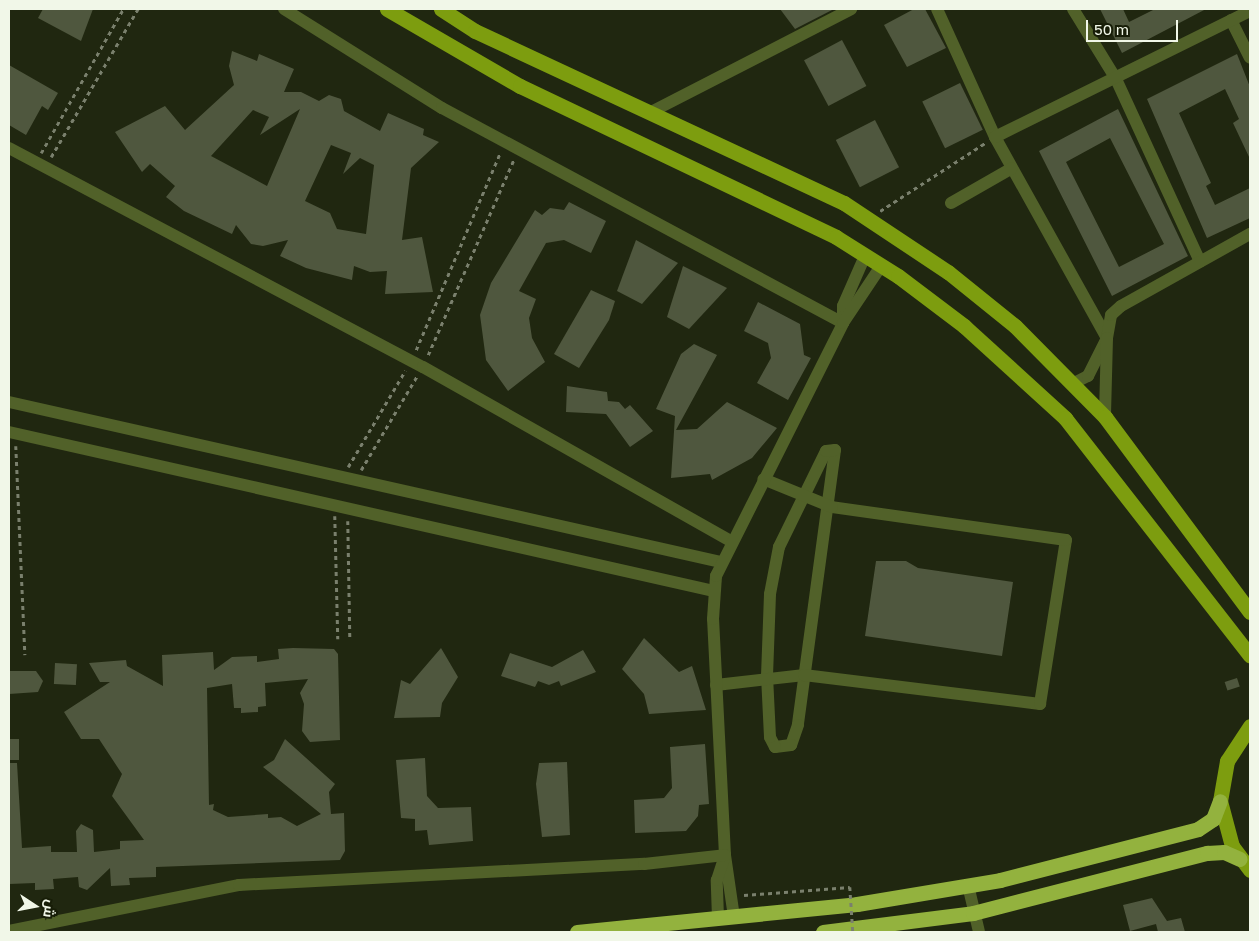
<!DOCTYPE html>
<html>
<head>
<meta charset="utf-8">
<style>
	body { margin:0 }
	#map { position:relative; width:1259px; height:941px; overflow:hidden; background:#202710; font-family:"Golos Text",Cairo,sans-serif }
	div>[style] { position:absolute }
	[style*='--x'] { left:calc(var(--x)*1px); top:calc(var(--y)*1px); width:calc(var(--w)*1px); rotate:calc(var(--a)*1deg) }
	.building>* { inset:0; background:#4f573e; transform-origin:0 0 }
	.path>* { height:2.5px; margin-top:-1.25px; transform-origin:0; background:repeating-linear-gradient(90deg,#7a806d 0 4px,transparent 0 8px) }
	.minor>* { height:12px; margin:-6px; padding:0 6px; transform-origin:6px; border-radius:6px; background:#516129 }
	.major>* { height:15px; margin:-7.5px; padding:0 7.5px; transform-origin:7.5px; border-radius:7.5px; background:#7d9d0f }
	.highway>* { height:15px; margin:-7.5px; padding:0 7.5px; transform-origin:7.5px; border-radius:7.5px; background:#93b23e }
	.path-bridge>* { height:2.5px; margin-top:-1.25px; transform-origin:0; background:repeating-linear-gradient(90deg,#7a806d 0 4px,transparent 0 8px) }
	span { translate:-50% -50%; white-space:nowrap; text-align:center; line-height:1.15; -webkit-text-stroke:4px #171d07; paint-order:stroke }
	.frame { position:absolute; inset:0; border:10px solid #f1f7e8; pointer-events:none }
	.north { position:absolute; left:10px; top:881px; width:50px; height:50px; -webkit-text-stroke:4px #171d07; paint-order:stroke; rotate:101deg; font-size:14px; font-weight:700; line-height:20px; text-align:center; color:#f1f7e8 }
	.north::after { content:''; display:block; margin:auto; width:18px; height:22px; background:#f1f7e8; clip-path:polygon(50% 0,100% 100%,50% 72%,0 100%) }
	.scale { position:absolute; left:1086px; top:20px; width:92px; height:22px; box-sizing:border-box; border:2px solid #f1f7e8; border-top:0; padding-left:6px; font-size:15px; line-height:18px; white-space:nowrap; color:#f1f7e8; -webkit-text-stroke:4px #171d07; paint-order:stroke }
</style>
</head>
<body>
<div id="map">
	<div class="building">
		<div style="clip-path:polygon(43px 9px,93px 9px,81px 41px,38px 18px)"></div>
		<div style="clip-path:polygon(780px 9px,834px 9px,795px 29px)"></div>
		<div style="clip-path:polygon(914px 9px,925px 9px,946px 48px,907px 67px,884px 25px)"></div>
		<div style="clip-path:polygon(1100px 9px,1123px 9px,1129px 22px,1155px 9px,1206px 9px,1122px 53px)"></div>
		<div style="left:842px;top:40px;width:52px;height:43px;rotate:62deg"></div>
		<div style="clip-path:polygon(evenodd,232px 51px,257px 61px,259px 54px,294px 69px,284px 92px,301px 92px,319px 101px,329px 95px,341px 99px,344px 111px,380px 131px,388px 113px,424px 129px,423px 135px,439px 142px,411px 168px,402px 240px,422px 237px,433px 292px,385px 294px,387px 271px,370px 272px,354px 266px,352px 280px,306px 268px,280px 256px,288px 240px,263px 246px,251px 244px,236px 225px,232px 234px,184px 211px,166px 197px,175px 186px,150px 164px,142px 172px,115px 132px,165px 106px,185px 130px,234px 85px,229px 66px,232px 51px,300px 109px,267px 186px,211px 156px,253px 110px,269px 117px,260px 135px,300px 109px,232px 51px,331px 145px,351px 153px,343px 174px,360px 158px,374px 165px,366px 234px,337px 229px,330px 213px,305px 201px,331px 145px)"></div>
		<div style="clip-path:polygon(1237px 54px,1250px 87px,1250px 159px,1233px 123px,1239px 119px,1225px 89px,1179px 113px,1211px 183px,1206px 186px,1215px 205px,1250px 188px,1250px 218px,1207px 238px,1147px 99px)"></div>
		<div style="clip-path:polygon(9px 65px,58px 93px,48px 110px,42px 106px,26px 135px,9px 125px)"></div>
		<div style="left:960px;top:83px;width:52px;height:42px;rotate:64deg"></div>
		<div style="clip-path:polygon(evenodd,1118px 109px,1188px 256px,1112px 296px,1039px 151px,1118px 109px,1110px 138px,1164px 244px,1119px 267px,1066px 162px,1110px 138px)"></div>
		<div style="left:875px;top:120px;width:53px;height:44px;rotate:63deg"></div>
		<div style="clip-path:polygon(569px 202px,606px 221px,591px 253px,564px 240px,546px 243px,519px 291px,536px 299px,529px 318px,532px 338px,545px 362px,508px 391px,486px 360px,480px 315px,491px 283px,535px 210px,542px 215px,550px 208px,564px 210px)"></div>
		<div style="clip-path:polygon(636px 240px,678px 263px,642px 304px,617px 291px)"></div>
		<div style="clip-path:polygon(683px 266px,727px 288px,689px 329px,667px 317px)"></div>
		<div style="clip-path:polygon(591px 290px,615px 301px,609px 320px,579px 368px,554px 354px)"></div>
		<div style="clip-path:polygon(758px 302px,800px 324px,804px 355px,811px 358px,788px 400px,757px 383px,771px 358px,768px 343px,744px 331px)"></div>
		<div style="clip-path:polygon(694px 344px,717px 355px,676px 430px,697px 429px,727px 402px,777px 428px,752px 458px,712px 480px,710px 474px,671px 478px,675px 416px,656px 409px,681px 354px)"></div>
		<div style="clip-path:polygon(567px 386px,607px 392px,608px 401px,619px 402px,625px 409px,630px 405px,653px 431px,630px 447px,606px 414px,566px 412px)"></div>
		<div style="clip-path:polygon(876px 561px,906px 561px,918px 568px,1013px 582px,1002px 656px,865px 636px)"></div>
		<div style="clip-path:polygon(644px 638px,679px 672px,692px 666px,706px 710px,649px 714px,644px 694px,622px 669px)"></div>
		<div style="clip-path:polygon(293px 648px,334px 649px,338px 654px,340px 740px,310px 742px,302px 731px,304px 704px,300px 693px,308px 679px,265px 683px,266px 706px,258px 707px,258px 712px,241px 713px,241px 708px,234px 708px,232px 684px,207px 688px,209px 805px,214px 804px,213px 810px,228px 817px,268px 814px,268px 818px,281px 817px,297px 826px,321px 814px,263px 767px,274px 760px,285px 739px,335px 784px,329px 792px,331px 814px,344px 813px,345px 851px,340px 860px,156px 867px,156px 877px,129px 878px,130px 885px,111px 886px,110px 868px,87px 890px,79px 887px,78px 877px,53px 879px,54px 889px,35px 890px,35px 883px,9px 884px,9px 763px,17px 763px,22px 848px,51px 846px,51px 852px,77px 852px,76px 831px,81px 824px,93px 830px,94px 852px,120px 849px,120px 841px,144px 840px,112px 796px,122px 774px,99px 739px,81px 739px,64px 712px,110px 682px,100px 682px,89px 663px,126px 660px,127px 666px,163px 686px,162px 655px,213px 652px,214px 670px,232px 657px,257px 656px,257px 662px,279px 659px,278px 649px)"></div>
		<div style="clip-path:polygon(441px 648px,458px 677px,442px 703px,440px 717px,394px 718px,401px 680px,410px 684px)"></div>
		<div style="clip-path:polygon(583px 650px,596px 672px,561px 686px,559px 681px,549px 685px,538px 681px,535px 687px,501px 676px,510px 653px,552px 667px)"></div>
		<div style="left:55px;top:663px;width:22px;height:21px;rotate:3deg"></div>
		<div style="clip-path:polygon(9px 671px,36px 671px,43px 681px,38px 692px,9px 694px)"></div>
		<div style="left:1237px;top:678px;width:9px;height:13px;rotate:72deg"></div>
		<div style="left:9px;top:739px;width:10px;height:21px"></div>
		<div style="clip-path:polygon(705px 744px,709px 804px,699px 805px,698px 816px,686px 831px,635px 833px,634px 800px,664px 798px,672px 788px,670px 747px)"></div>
		<div style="clip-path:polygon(425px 758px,427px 796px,438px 808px,471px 807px,473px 841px,429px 845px,427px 830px,415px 831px,415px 819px,401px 818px,396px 760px)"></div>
		<div style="clip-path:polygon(567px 762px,570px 835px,542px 837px,536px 784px,539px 763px)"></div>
		<div style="clip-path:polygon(1152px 898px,1167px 921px,1181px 918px,1185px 932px,1158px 932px,1156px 924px,1130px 931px,1123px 905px)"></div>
	</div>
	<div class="path">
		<div style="--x:41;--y:153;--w:166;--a:-60.3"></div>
		<div style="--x:51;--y:157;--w:172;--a:-59.6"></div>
		<div style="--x:880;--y:211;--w:125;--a:-32.9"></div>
		<div style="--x:416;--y:350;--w:214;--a:-66.9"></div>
		<div style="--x:428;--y:355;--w:214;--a:-66.3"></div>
		<div style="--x:16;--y:446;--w:209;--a:87.5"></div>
		<div style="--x:348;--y:467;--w:112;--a:-59.3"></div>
		<div style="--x:361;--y:470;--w:109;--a:-59.2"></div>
		<div style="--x:335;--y:516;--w:123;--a:88.6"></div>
		<div style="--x:348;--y:521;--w:117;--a:89"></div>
		<div style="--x:744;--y:895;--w:106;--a:-4.3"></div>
	</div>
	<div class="minor">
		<div style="--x:284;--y:9;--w:186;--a:32.1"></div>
		<div style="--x:442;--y:108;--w:455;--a:28.2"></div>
		<div style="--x:937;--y:9;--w:141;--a:65.6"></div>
		<div style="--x:995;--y:137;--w:230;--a:60.9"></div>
		<div style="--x:1073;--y:9;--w:82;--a:58.4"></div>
		<div style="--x:1116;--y:79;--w:201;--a:65.3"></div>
		<div style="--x:1231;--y:20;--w:42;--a:63.4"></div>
		<div style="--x:651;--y:112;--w:225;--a:-27.2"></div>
		<div style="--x:995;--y:137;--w:284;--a:-26.3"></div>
		<div style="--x:9;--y:148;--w:468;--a:27.9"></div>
		<div style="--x:423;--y:367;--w:354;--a:29.5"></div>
		<div style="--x:951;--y:203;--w:70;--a:-29.8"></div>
		<div style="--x:843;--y:323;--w:17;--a:-90"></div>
		<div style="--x:843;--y:306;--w:55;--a:-66.3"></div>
		<div style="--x:1107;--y:338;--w:23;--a:-80"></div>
		<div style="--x:1111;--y:315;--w:13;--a:-42"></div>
		<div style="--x:1121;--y:306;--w:148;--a:-29.2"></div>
		<div style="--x:1074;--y:383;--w:16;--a:-27"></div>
		<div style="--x:1088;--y:376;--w:42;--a:-63.4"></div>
		<div style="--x:1107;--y:338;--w:79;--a:91.5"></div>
		<div style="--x:9;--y:402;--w:730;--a:12.67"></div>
		<div style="--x:9;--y:432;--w:723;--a:12.71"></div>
		<div style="--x:835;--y:450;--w:277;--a:97.7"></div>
		<div style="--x:798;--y:725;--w:21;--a:109"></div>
		<div style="--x:791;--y:745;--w:16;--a:173"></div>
		<div style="--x:775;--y:747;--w:11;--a:-117"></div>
		<div style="--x:770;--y:737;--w:61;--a:-92.8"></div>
		<div style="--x:767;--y:676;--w:82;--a:-87.9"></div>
		<div style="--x:770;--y:594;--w:48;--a:-79.2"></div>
		<div style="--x:779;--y:547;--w:107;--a:-63.9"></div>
		<div style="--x:826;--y:451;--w:9;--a:-6"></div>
		<div style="--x:716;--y:685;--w:89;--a:-6.5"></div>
		<div style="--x:804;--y:675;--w:238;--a:7"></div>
		<div style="--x:1040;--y:704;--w:166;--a:-81"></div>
		<div style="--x:1066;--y:540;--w:236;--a:-172"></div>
		<div style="--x:832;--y:507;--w:74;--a:-157.9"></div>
		<div style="--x:968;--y:885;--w:48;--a:76.8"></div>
		<div style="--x:734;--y:917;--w:63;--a:-98.3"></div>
		<div style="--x:725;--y:855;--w:236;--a:-92.9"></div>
		<div style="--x:713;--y:619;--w:43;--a:-86"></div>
		<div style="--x:716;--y:576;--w:283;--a:-63.3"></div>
		<div style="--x:843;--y:323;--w:69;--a:-56.3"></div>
		<div style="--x:718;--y:918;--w:38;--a:-92"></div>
		<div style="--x:717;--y:880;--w:26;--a:-72"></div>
		<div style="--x:9;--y:931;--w:235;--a:-11.3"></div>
		<div style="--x:239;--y:885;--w:406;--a:-3"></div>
		<div style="--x:644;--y:864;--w:81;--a:-6.3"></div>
	</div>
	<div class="major">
		<div style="--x:387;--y:9;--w:154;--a:30.1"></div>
		<div style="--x:520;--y:86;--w:350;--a:25.5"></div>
		<div style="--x:836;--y:237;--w:73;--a:32.2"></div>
		<div style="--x:898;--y:276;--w:83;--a:37.1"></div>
		<div style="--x:964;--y:326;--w:137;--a:42.3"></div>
		<div style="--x:1065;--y:418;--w:301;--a:52.1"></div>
		<div style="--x:441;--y:9;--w:40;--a:32.9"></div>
		<div style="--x:475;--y:31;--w:407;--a:25"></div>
		<div style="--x:844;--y:203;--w:125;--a:33.6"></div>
		<div style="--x:948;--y:272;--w:86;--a:38.9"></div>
		<div style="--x:1015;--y:326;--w:128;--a:45.3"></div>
		<div style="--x:1105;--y:417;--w:243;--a:53.4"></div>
		<div style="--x:1250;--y:726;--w:42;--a:123.3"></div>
		<div style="--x:1227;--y:761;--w:41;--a:99.9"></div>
		<div style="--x:1220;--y:801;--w:47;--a:75.1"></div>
		<div style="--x:1232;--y:846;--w:30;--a:53"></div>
	</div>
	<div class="highway">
		<div style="--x:577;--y:932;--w:281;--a:-5.7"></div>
		<div style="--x:857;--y:904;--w:145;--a:-9.5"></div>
		<div style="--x:1000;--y:880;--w:204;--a:-14.4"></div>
		<div style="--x:1198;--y:829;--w:18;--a:-34"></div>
		<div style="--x:1213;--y:819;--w:19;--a:-69"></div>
		<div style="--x:823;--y:932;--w:151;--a:-7.2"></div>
		<div style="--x:973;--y:913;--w:242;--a:-14.4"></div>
		<div style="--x:1207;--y:853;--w:17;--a:-3"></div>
		<div style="--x:1224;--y:852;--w:17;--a:24"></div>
	</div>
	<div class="path-bridge">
		<div style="--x:850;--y:887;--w:45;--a:86.2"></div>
	</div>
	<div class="frame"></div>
	<div class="north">ش</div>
	<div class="scale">50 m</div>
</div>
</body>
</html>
